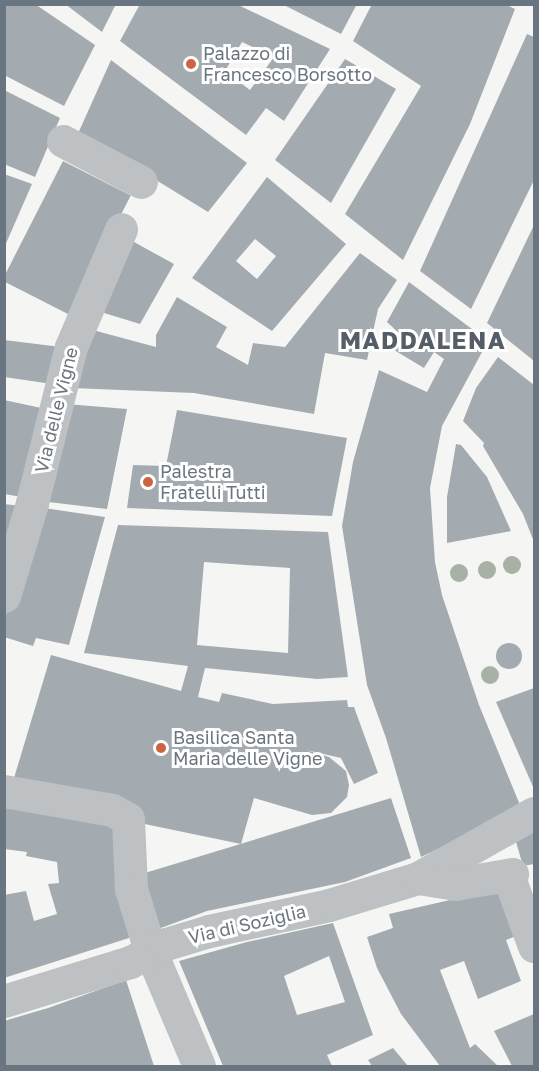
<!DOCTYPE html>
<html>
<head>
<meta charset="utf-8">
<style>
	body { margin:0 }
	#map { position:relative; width:539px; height:1071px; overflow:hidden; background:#f5f6f3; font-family:"Golos Text",sans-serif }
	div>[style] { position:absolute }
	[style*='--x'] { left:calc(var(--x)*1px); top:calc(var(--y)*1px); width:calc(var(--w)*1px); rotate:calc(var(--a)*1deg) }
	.building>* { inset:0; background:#a4abb0; transform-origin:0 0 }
	.round { border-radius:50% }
	.minor>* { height:33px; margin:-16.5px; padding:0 16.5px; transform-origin:16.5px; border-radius:16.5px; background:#bdc1c4 }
	.trees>* { width:18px; height:18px; margin:-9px; border-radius:50%; background:#a8b1a6 }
	.dots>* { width:16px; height:16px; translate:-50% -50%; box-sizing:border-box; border:3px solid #fff; border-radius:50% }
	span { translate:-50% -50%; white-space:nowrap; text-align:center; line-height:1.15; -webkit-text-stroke:6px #fff; paint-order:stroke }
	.poi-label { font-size:18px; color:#697580 }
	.left { translate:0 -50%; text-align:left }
	.street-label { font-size:18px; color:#697580 }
	.district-label { font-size:24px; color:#555e66; font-weight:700; letter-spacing:1.5px }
	.frame { position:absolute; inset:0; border:6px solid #697580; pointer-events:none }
</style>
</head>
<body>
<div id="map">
	<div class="building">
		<div style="clip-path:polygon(4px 4px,35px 4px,95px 45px,64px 106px,4px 75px)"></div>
		<div style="clip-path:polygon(65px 4px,116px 4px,102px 32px)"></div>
		<div style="clip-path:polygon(evenodd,140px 4px,236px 4px,330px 49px,284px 121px,266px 108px,246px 135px,120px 41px,140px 4px,242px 42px,274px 57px,250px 90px,225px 71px,242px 42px)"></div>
		<div style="clip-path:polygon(282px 4px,357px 4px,341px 34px)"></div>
		<div style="clip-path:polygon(372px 4px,505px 4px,515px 9px,470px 124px,403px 260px,345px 214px,421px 86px,353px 41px)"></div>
		<div style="clip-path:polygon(527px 34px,534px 37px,534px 180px,471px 309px,420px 271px)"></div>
		<div style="clip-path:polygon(345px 59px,396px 89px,331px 203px,275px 160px)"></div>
		<div style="clip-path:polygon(111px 60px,247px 163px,208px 212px,156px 180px,76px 138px)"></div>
		<div style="clip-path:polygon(4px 90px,60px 118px,35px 177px,4px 164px)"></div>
		<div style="left:63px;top:161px;width:76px;height:134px;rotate:27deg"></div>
		<div style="clip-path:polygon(4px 174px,32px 184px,4px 248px)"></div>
		<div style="clip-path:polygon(evenodd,267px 177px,346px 244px,272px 331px,192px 278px,267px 177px,255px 239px,276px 256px,257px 279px,236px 261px,255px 239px)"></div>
		<div style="clip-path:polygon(534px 225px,534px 361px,487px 323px)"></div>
		<div style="clip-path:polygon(125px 237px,174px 264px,140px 324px,91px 309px)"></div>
		<div style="clip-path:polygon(360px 253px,397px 280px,378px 309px,367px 360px,325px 353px,314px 414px,194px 393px,72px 388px,89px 329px,156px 347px,156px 335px,177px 297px,227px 327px,216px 347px,248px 365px,253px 343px,285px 347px)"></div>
		<div style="clip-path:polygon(409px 282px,488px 341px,442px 426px,430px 488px,435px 562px,442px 595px,479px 705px,522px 810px,421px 857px,386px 738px,367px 685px,342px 526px,353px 462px,379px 370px,427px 392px,444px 359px,434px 352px,424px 368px,394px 350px,402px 336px,387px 322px)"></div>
		<div style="clip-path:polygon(4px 340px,61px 347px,52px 384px,4px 377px)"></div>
		<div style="clip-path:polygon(498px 357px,534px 385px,534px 542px,523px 514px,483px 446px,484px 443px,463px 421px,476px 388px)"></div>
		<div style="clip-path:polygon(4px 400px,46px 409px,22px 497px,4px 494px)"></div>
		<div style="clip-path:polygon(66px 404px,127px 409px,107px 509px,40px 501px)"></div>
		<div style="clip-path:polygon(177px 410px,347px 438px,332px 516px,127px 508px,133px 465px,166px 466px)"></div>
		<div style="clip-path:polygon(456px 444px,461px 445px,487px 477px,511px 531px,447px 543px,447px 497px)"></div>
		<div style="clip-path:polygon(4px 504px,21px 506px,4px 568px)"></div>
		<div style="clip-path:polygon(37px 507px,105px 517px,69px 645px,36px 638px,33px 646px,4px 637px,4px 622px)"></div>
		<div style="clip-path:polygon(evenodd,118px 525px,328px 532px,348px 677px,317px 679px,205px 668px,198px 697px,219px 702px,222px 693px,273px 704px,347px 700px,348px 707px,354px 707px,378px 773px,354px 784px,341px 758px,306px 750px,329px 757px,346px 771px,349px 785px,347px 797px,331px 813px,312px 815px,254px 798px,241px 844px,135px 822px,14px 778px,51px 655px,181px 691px,188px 666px,84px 653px,118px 525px,204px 562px,290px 568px,288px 653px,197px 645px,204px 562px)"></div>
		<div class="round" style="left:496px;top:643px;width:26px;height:26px"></div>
		<div style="clip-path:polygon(534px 688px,534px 789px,496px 702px)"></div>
		<div style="clip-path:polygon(391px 798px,411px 858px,345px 882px,207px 911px,150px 932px,135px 876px)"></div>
		<div style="clip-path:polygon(4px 804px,121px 826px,129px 938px,4px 978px,4px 895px,26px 891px,34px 921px,57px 914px,48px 884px,59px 883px,57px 862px,26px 856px,27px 852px,4px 849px)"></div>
		<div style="clip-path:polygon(534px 826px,534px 864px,523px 866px,514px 835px)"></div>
		<div style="clip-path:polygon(502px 888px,521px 934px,506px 940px,521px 981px,478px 999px,464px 961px,440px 970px,470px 1048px,475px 1044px,498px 1066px,440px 1066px,401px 1014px,377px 968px,367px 937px,393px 928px,389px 914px)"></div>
		<div style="clip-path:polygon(evenodd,333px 923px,373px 1035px,327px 1055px,332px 1066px,223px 1066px,179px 961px,247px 942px,333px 923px,329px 956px,345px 1002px,297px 1015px,284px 976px,329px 956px)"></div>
		<div style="clip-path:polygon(126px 980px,154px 1066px,4px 1066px,4px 1021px,48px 1008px)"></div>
		<div style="clip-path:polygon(534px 1014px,534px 1066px,512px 1066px,494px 1031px)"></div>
		<div style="clip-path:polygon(393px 1048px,408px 1066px,372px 1066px,368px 1060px)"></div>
	</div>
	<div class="minor">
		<div style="--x:63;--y:141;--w:88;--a:27.7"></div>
		<div style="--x:4;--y:596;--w:97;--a:-73.2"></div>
		<div style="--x:32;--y:503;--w:161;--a:-76"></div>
		<div style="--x:71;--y:347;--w:128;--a:-67"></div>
		<div style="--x:4;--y:791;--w:110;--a:10"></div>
		<div style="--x:112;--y:810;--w:18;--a:29"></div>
		<div style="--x:128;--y:819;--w:70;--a:87.5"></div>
		<div style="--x:131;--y:889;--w:64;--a:72.7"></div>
		<div style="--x:150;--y:950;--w:126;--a:67.1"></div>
		<div style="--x:508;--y:875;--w:76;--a:69.9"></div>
		<div style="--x:418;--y:878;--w:133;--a:-29.3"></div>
		<div style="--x:4;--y:1001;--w:132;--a:-17.2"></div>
		<div style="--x:130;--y:962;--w:40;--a:-26.6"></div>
		<div style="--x:166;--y:944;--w:45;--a:-16.8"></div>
		<div style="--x:209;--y:931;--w:123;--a:-12.2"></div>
		<div style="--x:329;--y:905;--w:93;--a:-16.9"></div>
		<div style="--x:418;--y:878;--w:37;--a:9"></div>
		<div style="--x:455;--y:884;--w:58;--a:-10"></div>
	</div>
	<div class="trees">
		<div style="left:512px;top:565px"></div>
		<div style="left:487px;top:570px"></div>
		<div style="left:459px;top:573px"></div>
		<div style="left:490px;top:675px"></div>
	</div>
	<div class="dots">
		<div style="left:191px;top:64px;background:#cc643d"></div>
		<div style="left:148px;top:482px;background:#cc643d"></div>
		<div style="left:161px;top:748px;background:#cc643d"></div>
	</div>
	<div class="poi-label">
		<span class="left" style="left:203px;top:64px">Palazzo di<br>Francesco Borsotto</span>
		<span class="left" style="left:160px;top:482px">Palestra<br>Fratelli Tutti</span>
		<span class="left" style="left:173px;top:748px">Basilica Santa<br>Maria delle Vigne</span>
	</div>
	<div class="street-label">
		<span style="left:56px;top:410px;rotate:-76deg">Via delle Vigne</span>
		<span style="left:247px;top:924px;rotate:-13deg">Via di Soziglia</span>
	</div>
	<div class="district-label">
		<span style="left:423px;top:340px">MADDALENA</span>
	</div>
	<div class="frame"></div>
</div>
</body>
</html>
